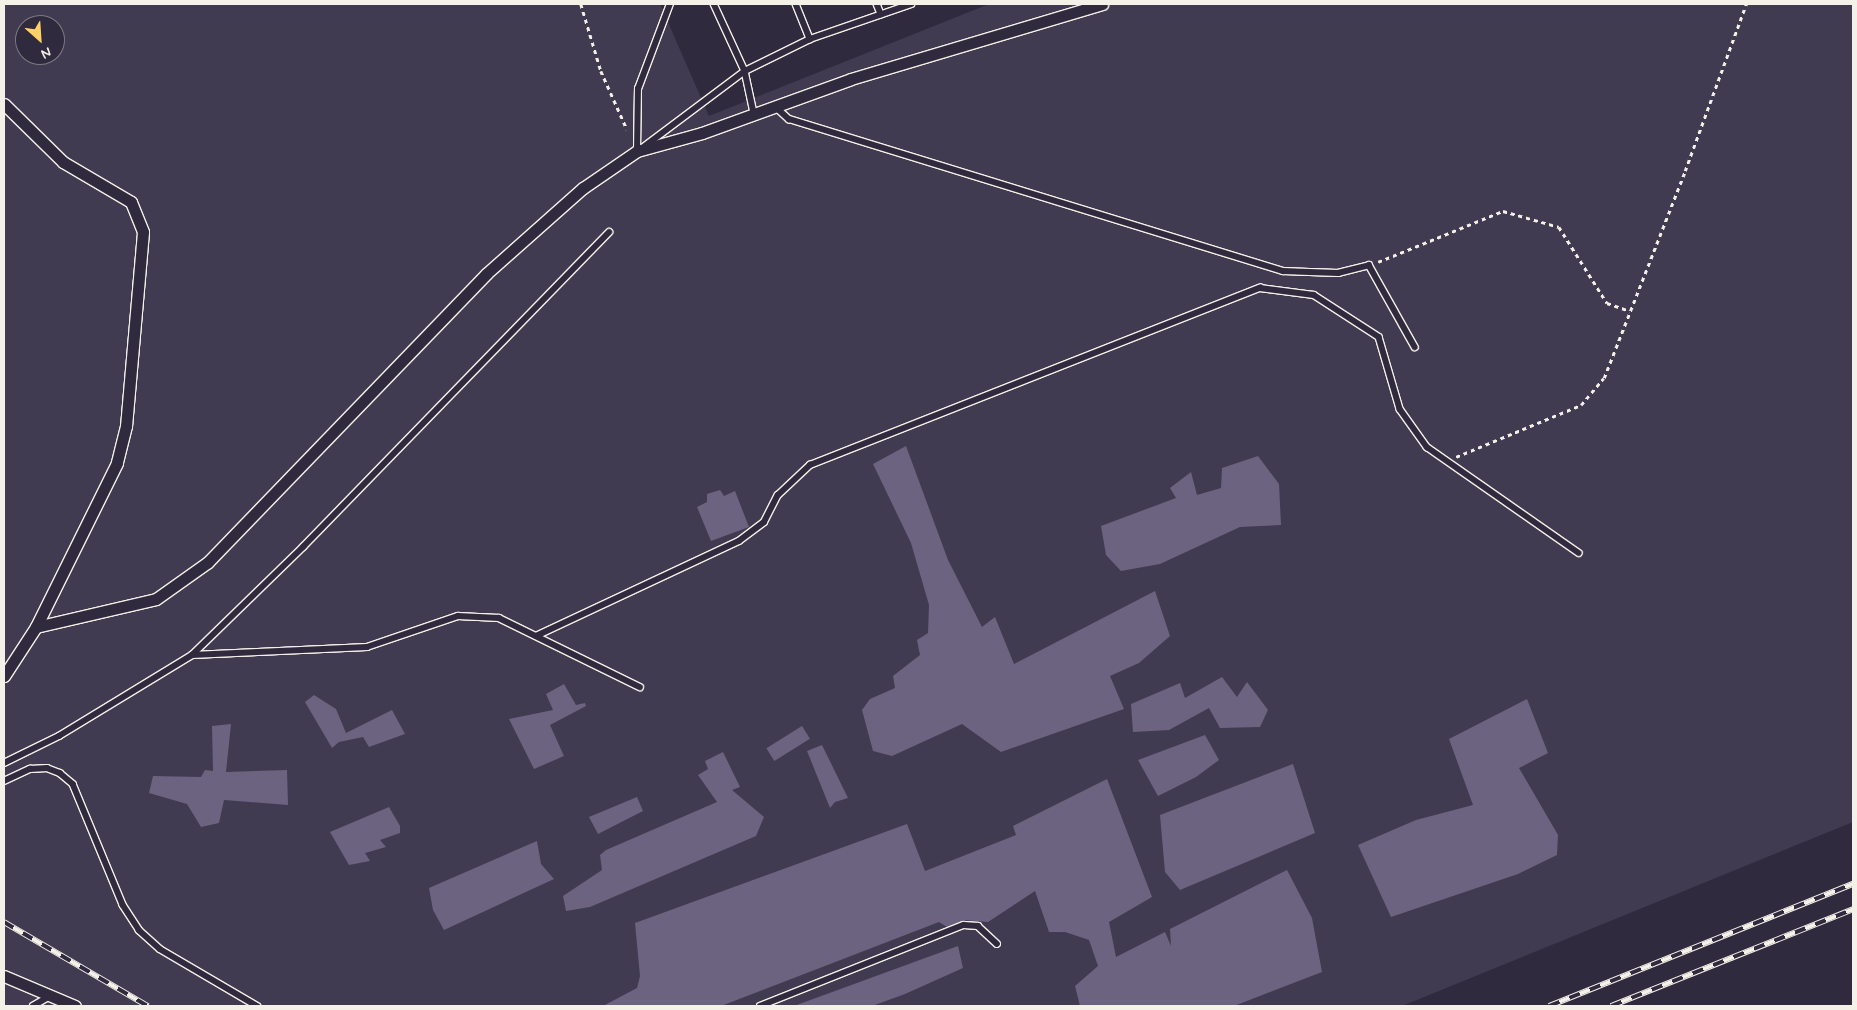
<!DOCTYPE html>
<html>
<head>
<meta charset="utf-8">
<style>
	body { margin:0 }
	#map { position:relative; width:1857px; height:1010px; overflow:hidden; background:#2f2a3d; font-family:Mynerve,sans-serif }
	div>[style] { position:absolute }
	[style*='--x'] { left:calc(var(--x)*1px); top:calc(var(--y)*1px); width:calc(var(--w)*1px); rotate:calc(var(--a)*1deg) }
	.built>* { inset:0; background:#413b51 }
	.building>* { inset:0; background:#6c6380; transform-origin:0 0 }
	.path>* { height:2.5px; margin-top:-1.25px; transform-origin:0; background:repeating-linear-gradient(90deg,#f4f1e8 0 4px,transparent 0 8px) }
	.roads { filter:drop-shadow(1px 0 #f4f1e8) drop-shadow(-1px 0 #f4f1e8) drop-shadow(0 1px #f4f1e8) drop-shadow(0 -1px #f4f1e8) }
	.service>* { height:5.5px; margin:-2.75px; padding:0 2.75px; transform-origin:2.75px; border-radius:2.75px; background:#2f2a3d }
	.minor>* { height:11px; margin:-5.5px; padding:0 5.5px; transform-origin:5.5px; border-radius:5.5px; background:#2f2a3d }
	.rail>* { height:5.5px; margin-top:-2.75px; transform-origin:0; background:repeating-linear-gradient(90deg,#2f2a3d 0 11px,#f4f1e8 0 22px); box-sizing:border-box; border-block:1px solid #f4f1e8 }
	span { translate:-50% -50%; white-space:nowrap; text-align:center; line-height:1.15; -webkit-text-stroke:4.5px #2f2a3d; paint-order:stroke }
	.frame { position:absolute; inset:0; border:5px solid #f4f1e8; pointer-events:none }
	.north { position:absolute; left:15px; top:15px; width:50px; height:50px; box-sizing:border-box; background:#2f2a3d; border:1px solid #7e7a81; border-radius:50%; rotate:154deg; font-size:14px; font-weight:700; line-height:20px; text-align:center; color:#f4f1e8 }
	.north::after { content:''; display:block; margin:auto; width:18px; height:22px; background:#ffd166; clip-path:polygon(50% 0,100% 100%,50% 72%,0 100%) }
</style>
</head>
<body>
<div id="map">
	<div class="built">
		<div style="clip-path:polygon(evenodd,4px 4px,660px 4px,709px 116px,989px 4px,1853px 4px,1853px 822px,1402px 1006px,4px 1006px,4px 4px,25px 25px,55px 25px,55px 55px,25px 55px,25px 25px)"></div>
	</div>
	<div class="building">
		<div style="clip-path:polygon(906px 446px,948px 560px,982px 627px,995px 617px,1014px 664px,1155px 591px,1170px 636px,1139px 663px,1110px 676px,1124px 709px,1001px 752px,962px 724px,892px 756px,873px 751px,862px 710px,870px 699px,895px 688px,893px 676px,920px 655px,917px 640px,928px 633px,929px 605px,911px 543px,873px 464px)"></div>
		<div style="clip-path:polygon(1258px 456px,1279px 484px,1281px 525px,1240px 527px,1160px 564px,1121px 571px,1106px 555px,1101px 526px,1176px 498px,1170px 488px,1191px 472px,1197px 495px,1221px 488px,1222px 468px)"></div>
		<div style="clip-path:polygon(720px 490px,724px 496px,735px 491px,749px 527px,711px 541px,697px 507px,707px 502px,707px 494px)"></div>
		<div style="clip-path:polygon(1222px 677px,1237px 697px,1247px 682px,1268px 710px,1260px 727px,1220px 728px,1209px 708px,1169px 730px,1133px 732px,1131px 704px,1180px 683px,1185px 698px)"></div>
		<div style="clip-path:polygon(564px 684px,576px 705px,585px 703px,586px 706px,550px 725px,564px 756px,534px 769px,509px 719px,553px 710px,546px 694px)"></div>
		<div style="clip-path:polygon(314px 695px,336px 709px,346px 733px,392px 710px,405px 734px,369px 747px,363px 737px,339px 742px,332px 748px,305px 702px)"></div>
		<div style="clip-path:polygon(1527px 699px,1548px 753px,1519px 768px,1558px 835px,1557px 855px,1518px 874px,1391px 917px,1358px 845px,1416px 820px,1473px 805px,1449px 739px)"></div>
		<div style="clip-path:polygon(231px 724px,226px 772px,287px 770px,288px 805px,224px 800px,219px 823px,201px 827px,187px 804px,149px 793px,153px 776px,201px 777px,205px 770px,213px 771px,212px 726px)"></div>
		<div style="left:802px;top:726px;width:15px;height:42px;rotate:58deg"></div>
		<div style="clip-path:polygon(1205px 735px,1219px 760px,1196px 777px,1158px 796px,1138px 760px)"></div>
		<div style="clip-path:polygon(822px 745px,848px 798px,835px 802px,830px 808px,807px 751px)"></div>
		<div style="clip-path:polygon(723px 752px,740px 787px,732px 790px,764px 817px,756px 836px,590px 907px,566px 911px,563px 896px,602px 870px,600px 855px,606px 850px,717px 802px,698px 775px,708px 769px,705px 761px)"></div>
		<div style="clip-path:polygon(1293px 764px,1315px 833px,1180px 890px,1165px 872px,1160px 815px)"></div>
		<div style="clip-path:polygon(1107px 779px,1152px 897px,1109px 922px,1116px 957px,1165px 932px,1171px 946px,1170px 929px,1287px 870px,1312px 918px,1322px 972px,1234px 1006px,1080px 1006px,1075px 986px,1098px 966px,1089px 940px,1065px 932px,1049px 932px,1035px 891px,988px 922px,964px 920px,947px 927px,939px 922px,721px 1006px,603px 1006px,637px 988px,640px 976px,635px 923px,907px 824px,925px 871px,1016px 835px,1013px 826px)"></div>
		<div style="clip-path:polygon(637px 797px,643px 811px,598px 834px,589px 817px)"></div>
		<div style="clip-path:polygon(389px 807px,400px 826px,400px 833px,380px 840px,386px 847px,365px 853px,370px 861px,349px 865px,330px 832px)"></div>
		<div style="clip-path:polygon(537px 841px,541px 864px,554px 879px,444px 930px,433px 910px,429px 888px)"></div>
		<div style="clip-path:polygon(958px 946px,963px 968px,905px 994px,872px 1006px,794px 1006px)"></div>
	</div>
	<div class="path">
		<div style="--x:581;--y:4;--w:70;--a:73.4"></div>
		<div style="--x:601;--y:71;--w:64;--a:65.9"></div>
		<div style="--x:1378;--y:262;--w:135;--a:-22.2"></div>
		<div style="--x:1503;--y:211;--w:58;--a:15.9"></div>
		<div style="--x:1559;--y:227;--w:90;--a:57.7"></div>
		<div style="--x:1607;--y:303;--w:24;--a:19"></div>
		<div style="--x:1456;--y:457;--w:135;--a:-22.6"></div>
		<div style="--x:1581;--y:405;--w:35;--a:-50"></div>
		<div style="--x:1604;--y:378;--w:222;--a:-68.6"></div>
		<div style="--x:1685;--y:171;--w:178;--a:-69.9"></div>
	</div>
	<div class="roads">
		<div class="service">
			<div style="--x:714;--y:4;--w:74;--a:65.2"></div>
			<div style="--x:745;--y:71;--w:43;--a:77.9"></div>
			<div style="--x:796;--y:4;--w:38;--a:68"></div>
			<div style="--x:877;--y:4;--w:11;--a:68"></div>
			<div style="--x:776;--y:107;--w:18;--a:43"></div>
			<div style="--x:789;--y:119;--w:517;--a:17.1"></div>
			<div style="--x:1283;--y:271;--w:55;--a:2.1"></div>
			<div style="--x:1338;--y:273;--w:32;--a:-14"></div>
			<div style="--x:1369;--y:265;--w:94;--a:60.7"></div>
			<div style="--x:645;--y:146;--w:125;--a:-36.9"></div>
			<div style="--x:745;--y:71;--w:72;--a:-26.2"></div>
			<div style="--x:810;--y:39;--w:107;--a:-19.1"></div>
			<div style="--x:637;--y:151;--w:62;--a:-89.1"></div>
			<div style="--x:638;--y:89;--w:91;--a:-69.4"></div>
			<div style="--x:536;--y:636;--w:224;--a:-25.1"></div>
			<div style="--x:739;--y:541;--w:31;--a:-37"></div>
			<div style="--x:764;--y:522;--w:30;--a:-63"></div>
			<div style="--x:778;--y:495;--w:44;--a:-43.2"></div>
			<div style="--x:810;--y:465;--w:484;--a:-21.5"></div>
			<div style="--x:1260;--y:288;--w:54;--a:7.4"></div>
			<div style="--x:1314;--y:295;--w:77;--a:32.9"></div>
			<div style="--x:1379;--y:337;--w:75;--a:73.7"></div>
			<div style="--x:1400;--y:409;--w:47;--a:54.6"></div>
			<div style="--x:1427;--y:447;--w:185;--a:34.9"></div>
			<div style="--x:192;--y:655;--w:175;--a:-2.6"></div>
			<div style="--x:367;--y:647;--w:96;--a:-18.8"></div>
			<div style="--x:458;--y:616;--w:41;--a:2.8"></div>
			<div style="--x:499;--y:618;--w:157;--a:26.1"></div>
			<div style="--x:4;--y:763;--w:61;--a:-26.1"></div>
			<div style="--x:59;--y:736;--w:156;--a:-31.3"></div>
			<div style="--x:192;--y:655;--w:155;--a:-44.2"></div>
			<div style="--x:303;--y:547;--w:439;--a:-45.8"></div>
			<div style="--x:4;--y:781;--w:29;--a:-25"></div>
			<div style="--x:30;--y:769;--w:17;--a:-3"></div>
			<div style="--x:47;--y:768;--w:14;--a:21"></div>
			<div style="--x:60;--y:773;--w:17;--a:40"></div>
			<div style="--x:73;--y:784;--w:131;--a:67.5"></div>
			<div style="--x:123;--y:905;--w:30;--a:57"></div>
			<div style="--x:139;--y:930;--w:28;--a:42"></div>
			<div style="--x:160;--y:949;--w:113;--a:30.4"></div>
			<div style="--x:33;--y:1006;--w:20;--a:-30"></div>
			<div style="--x:760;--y:1006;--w:219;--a:-21.7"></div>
			<div style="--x:964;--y:925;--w:14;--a:4"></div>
			<div style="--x:978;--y:926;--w:26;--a:43"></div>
		</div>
		<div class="minor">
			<div style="--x:4;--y:104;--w:83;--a:44.5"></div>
			<div style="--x:63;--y:162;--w:79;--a:30.5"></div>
			<div style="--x:131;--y:202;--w:32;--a:68"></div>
			<div style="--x:143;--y:232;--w:195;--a:95"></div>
			<div style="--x:126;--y:426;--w:38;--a:104"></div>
			<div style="--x:117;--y:463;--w:183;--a:116.3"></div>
			<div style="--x:4;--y:676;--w:59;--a:-56.9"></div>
			<div style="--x:36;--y:627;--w:123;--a:-13.1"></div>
			<div style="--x:156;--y:599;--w:64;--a:-35.4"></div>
			<div style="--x:208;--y:562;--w:400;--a:-46"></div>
			<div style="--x:486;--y:274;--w:130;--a:-41.6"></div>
			<div style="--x:583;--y:188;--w:65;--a:-34.4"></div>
			<div style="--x:637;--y:151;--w:67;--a:-15.5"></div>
			<div style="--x:702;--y:133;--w:158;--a:-19.9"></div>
			<div style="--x:851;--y:79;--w:262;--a:-16.6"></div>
			<div style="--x:4;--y:976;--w:77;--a:22.9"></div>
		</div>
	</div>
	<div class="rail">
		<div style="--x:4;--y:922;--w:167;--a:30.3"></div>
		<div style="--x:1549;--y:1006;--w:328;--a:-21.9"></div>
		<div style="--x:1611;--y:1006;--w:261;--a:-21.8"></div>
	</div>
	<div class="frame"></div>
	<div class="north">N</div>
</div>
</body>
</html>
